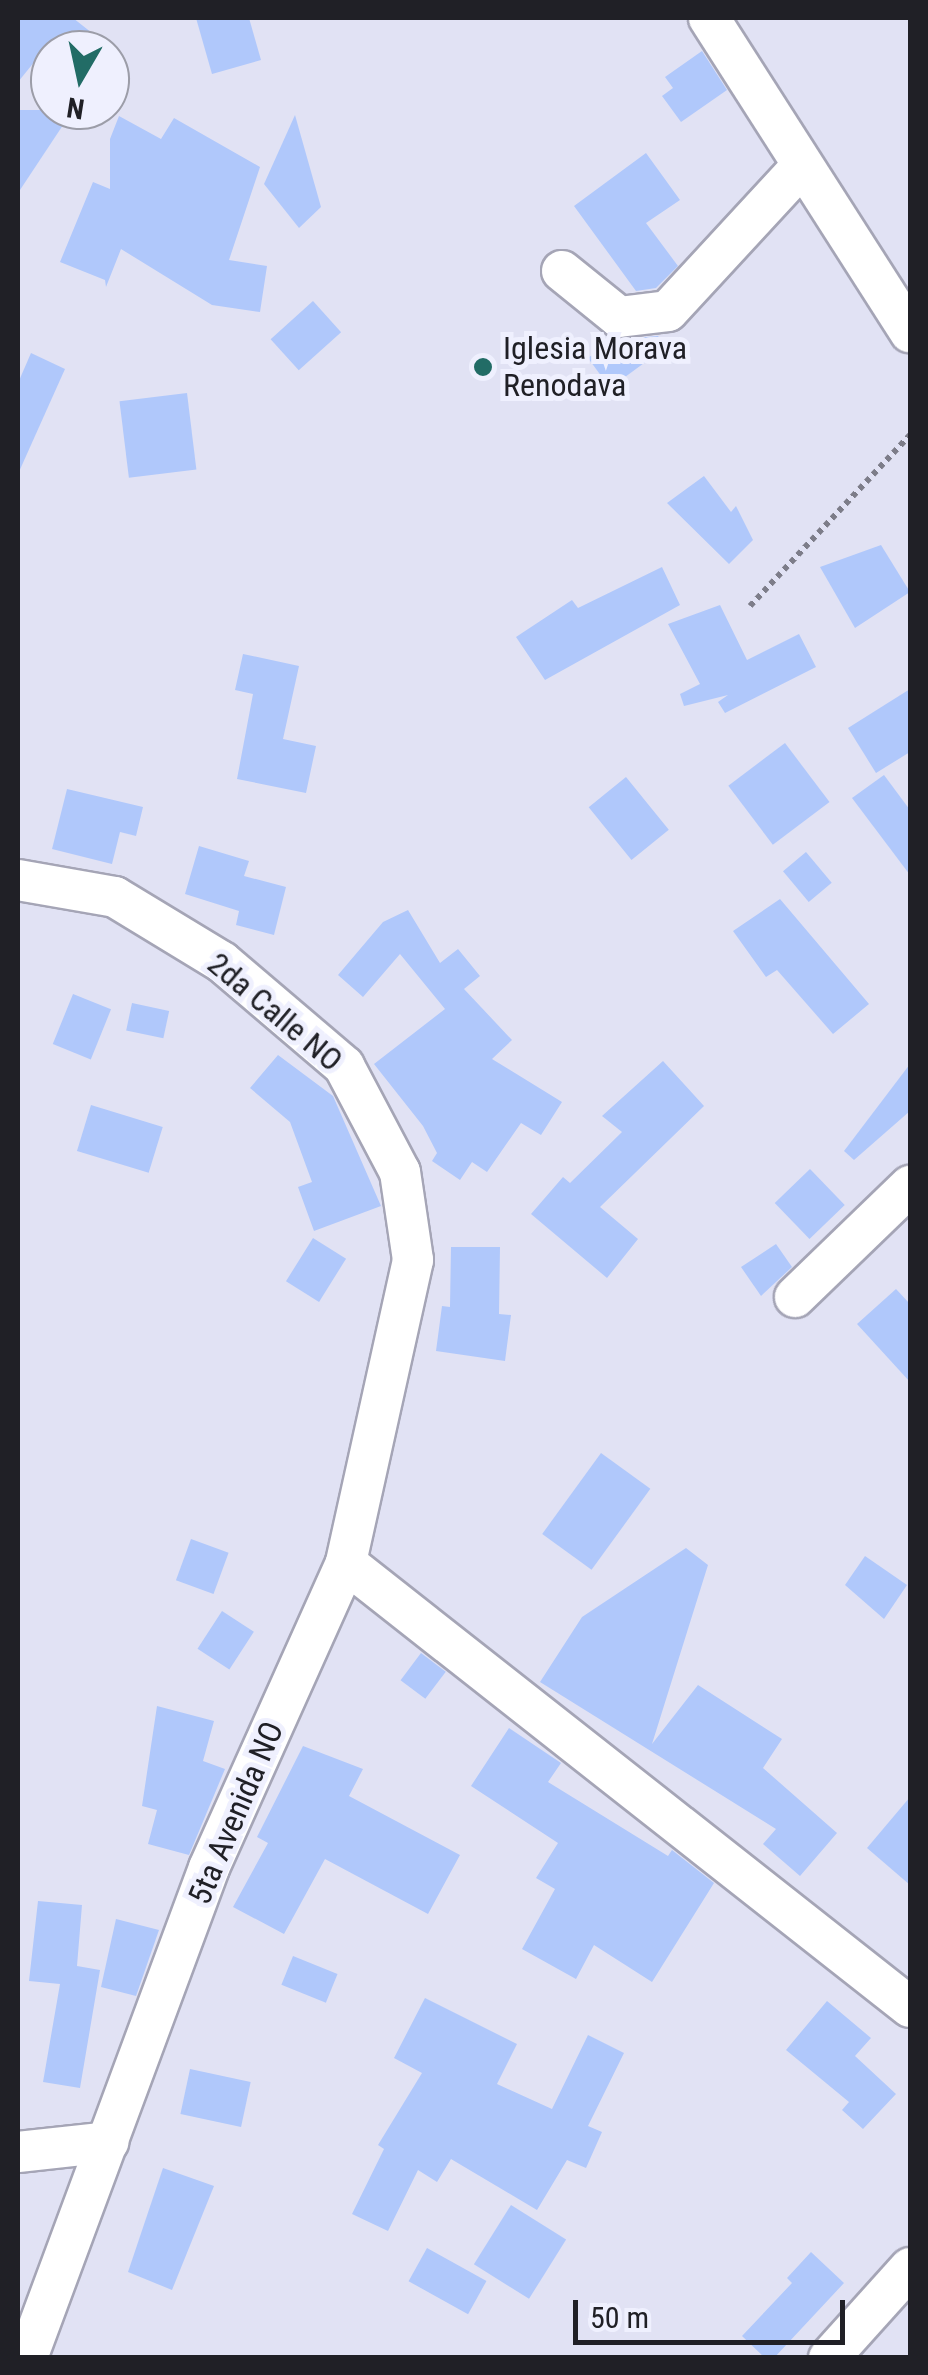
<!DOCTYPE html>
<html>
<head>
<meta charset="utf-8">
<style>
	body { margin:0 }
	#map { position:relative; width:928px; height:2375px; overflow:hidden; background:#e1e2f4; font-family:"Roboto Condensed",sans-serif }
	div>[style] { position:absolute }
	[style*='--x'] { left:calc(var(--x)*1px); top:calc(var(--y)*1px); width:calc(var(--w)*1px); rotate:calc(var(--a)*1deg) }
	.building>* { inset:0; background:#b0c8fb; transform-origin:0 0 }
	.path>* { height:6px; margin-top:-3px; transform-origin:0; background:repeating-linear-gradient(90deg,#7d7d89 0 5px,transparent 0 10px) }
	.roads { filter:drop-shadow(2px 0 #a5a5b6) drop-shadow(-2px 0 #a5a5b6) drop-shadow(0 2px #a5a5b6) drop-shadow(0 -2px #a5a5b6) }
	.minor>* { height:40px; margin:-20px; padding:0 20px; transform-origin:20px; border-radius:20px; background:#fff }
	.dots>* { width:28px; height:28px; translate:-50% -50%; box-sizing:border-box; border:5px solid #eff0fe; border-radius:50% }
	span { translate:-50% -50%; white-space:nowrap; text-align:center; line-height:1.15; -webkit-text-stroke:10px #eff0fe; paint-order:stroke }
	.poi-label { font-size:32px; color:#202026 }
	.left { translate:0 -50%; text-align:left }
	.street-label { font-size:32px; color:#202026 }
	.frame { position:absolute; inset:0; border:20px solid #202026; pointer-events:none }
	.north { position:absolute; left:30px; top:30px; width:100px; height:100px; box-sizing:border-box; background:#eff0fe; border:2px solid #9c9da8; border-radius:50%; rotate:189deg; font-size:28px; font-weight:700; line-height:40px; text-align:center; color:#202026 }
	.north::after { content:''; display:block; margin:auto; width:35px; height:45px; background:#226c66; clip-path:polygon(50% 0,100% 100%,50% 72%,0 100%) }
	.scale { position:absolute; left:573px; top:2300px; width:272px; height:45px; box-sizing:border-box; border:5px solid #202026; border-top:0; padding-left:12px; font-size:30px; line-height:35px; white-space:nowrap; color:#202026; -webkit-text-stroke:8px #eff0fe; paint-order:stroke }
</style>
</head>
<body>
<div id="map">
	<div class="building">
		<div style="clip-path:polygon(18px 18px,73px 18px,92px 33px,78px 50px,44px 50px,18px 82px)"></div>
		<div style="clip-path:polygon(196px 18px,249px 18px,261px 60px,212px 74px)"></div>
		<div style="clip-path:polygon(702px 51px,727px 90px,681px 122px,662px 96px,673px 88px,665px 77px)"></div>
		<div style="clip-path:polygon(18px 110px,73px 110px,18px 193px)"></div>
		<div style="clip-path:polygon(295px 115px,321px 207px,299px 228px,264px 184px)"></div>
		<div style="clip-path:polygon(119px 116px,161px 139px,174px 118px,260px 167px,229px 260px,267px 266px,260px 312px,212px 305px,121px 249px,106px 287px,105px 280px,60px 262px,93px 182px,110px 189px,110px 139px)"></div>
		<div style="clip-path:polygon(646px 153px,680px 200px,646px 223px,678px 266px,656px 288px,636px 291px,574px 206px)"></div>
		<div style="left:313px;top:301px;width:42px;height:57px;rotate:48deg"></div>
		<div style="clip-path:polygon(658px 336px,666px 347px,610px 388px,588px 358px,613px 340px)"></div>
		<div style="clip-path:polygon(31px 353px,65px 369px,18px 474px,18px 383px)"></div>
		<div style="left:187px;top:393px;width:77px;height:68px;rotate:83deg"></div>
		<div style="clip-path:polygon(704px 476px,731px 512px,736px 506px,753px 540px,729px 564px,667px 503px)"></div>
		<div style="clip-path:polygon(881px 545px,910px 592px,855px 628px,820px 567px)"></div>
		<div style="clip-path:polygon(662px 567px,680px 605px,545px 680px,516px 637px,572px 600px,578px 608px)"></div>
		<div style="clip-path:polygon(720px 605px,747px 660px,799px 634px,816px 667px,725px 713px,718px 702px,728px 695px,684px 706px,680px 694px,700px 684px,668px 624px)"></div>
		<div style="clip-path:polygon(243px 654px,299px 666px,283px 739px,316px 746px,306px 793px,237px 779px,253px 694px,235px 690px)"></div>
		<div style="clip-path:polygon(910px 689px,910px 752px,876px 773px,848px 728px)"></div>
		<div style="left:785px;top:743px;width:74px;height:71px;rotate:53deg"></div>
		<div style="clip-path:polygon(884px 775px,910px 810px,910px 875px,852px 798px)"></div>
		<div style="left:626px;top:777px;width:68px;height:48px;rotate:51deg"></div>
		<div style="clip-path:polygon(67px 789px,143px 807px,136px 836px,120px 832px,112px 864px,52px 849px)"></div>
		<div style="clip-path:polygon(199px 846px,249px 861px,244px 876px,286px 887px,274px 935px,236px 925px,239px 911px,185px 894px)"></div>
		<div style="left:806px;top:852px;width:40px;height:30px;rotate:50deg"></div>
		<div style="clip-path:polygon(780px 899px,869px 1004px,833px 1034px,777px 970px,766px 977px,733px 931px)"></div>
		<div style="clip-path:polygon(408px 910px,440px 963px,458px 949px,480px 976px,464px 989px,512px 1040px,492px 1059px,562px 1102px,541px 1135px,521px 1123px,487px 1172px,472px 1162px,460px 1180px,432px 1161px,437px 1153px,423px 1126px,374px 1064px,445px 1009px,400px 954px,363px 997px,338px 975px,383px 922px)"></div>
		<div style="left:73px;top:994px;width:41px;height:54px;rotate:22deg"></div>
		<div style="left:132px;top:1003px;width:38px;height:28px;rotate:12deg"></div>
		<div style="clip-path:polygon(278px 1055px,333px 1096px,381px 1206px,314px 1231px,298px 1187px,312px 1182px,290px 1122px,250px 1088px)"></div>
		<div style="clip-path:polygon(663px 1061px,704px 1106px,600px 1207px,638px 1239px,607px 1278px,531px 1214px,563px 1177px,570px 1183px,622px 1132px,602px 1116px)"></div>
		<div style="clip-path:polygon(910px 1064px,910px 1111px,854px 1160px,844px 1151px)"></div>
		<div style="left:91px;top:1105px;width:75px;height:48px;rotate:17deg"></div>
		<div style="left:810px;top:1169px;width:50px;height:49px;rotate:46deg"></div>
		<div style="left:313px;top:1238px;width:39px;height:51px;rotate:32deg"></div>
		<div style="clip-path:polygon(776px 1244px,792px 1267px,761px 1296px,741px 1267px)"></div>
		<div style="clip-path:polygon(451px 1247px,500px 1247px,499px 1314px,511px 1315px,505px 1361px,436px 1351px,442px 1306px,450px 1307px)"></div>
		<div style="clip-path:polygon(896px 1289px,910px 1304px,910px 1382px,857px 1324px)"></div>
		<div style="left:601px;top:1453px;width:61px;height:100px;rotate:36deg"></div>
		<div style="left:191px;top:1539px;width:40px;height:44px;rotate:20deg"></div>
		<div style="clip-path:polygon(686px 1548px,708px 1565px,652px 1744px,698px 1685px,782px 1739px,763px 1768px,837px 1833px,800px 1876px,763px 1844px,776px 1829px,540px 1682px,582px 1617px)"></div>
		<div style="clip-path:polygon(865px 1556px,907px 1585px,884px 1619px,845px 1585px)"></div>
		<div style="left:222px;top:1611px;width:38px;height:45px;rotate:33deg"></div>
		<div style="left:421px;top:1653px;width:31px;height:34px;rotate:37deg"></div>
		<div style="clip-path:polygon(157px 1706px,214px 1721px,203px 1761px,225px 1769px,189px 1855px,148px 1844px,157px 1810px,142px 1806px)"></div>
		<div style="clip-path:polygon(509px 1728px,561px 1763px,548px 1782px,668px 1856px,672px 1850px,714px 1883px,652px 1982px,594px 1945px,576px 1979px,522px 1949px,555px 1889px,536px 1878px,558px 1843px,471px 1786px)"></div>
		<div style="clip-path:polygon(303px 1746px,363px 1769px,349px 1796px,460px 1855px,428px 1914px,325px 1859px,284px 1934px,233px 1907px,268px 1843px,257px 1837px)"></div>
		<div style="clip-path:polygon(910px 1797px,910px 1885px,867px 1848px)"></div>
		<div style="clip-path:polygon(38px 1901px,82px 1905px,77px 1966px,100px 1970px,80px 2088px,43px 2082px,60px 1984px,29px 1981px)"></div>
		<div style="clip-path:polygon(116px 1919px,159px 1930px,136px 1996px,101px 1987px)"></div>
		<div style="left:293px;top:1956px;width:48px;height:31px;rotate:22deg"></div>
		<div style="clip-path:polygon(425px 1998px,517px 2044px,497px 2084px,552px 2109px,588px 2035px,624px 2053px,588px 2126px,602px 2132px,586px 2168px,567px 2160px,537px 2210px,451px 2159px,437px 2182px,418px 2170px,388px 2231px,352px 2214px,384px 2149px,378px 2145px,422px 2073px,394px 2058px)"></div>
		<div style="clip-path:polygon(827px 2001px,871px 2038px,855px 2056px,896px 2094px,863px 2129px,842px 2110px,849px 2102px,786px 2050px)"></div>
		<div style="left:190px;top:2069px;width:62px;height:46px;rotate:12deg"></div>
		<div style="clip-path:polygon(163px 2168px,214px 2186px,172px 2290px,128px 2272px)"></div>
		<div style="left:511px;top:2205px;width:65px;height:70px;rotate:32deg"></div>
		<div style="left:427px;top:2248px;width:68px;height:38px;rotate:29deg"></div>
		<div style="clip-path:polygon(811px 2252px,844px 2283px,774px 2358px,765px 2358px,742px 2336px,792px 2283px,787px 2278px)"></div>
	</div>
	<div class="path">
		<div style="--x:750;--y:606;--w:234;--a:-46.9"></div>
	</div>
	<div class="roads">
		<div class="minor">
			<div style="--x:709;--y:18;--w:373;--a:57.4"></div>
			<div style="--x:562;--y:271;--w:73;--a:38.9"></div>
			<div style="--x:619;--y:317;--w:49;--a:-7"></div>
			<div style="--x:668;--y:311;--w:196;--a:-47.3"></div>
			<div style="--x:18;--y:880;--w:98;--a:9.9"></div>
			<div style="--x:115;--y:897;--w:125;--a:31.3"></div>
			<div style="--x:222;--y:962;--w:160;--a:40.4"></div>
			<div style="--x:344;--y:1066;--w:120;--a:62.2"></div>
			<div style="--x:400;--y:1172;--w:89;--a:81.6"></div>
			<div style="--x:413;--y:1260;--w:310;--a:102.5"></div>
			<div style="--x:346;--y:1563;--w:334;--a:114.2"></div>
			<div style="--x:209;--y:1868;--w:523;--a:110.38"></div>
			<div style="--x:795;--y:1297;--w:160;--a:-44"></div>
			<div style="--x:346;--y:1563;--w:718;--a:38.21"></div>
			<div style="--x:18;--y:2152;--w:91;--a:-6.3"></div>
			<div style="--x:829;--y:2358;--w:121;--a:-48"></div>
		</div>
	</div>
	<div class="dots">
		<div style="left:483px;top:367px;background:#226c66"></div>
	</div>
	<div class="poi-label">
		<span class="left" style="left:503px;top:367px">Iglesia Morava<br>Renodava</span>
	</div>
	<div class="street-label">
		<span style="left:275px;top:1012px;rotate:40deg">2da Calle NO</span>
		<span style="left:236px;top:1813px;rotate:-67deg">5ta Avenida NO</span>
	</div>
	<div class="frame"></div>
	<div class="north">N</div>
	<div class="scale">50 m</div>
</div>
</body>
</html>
